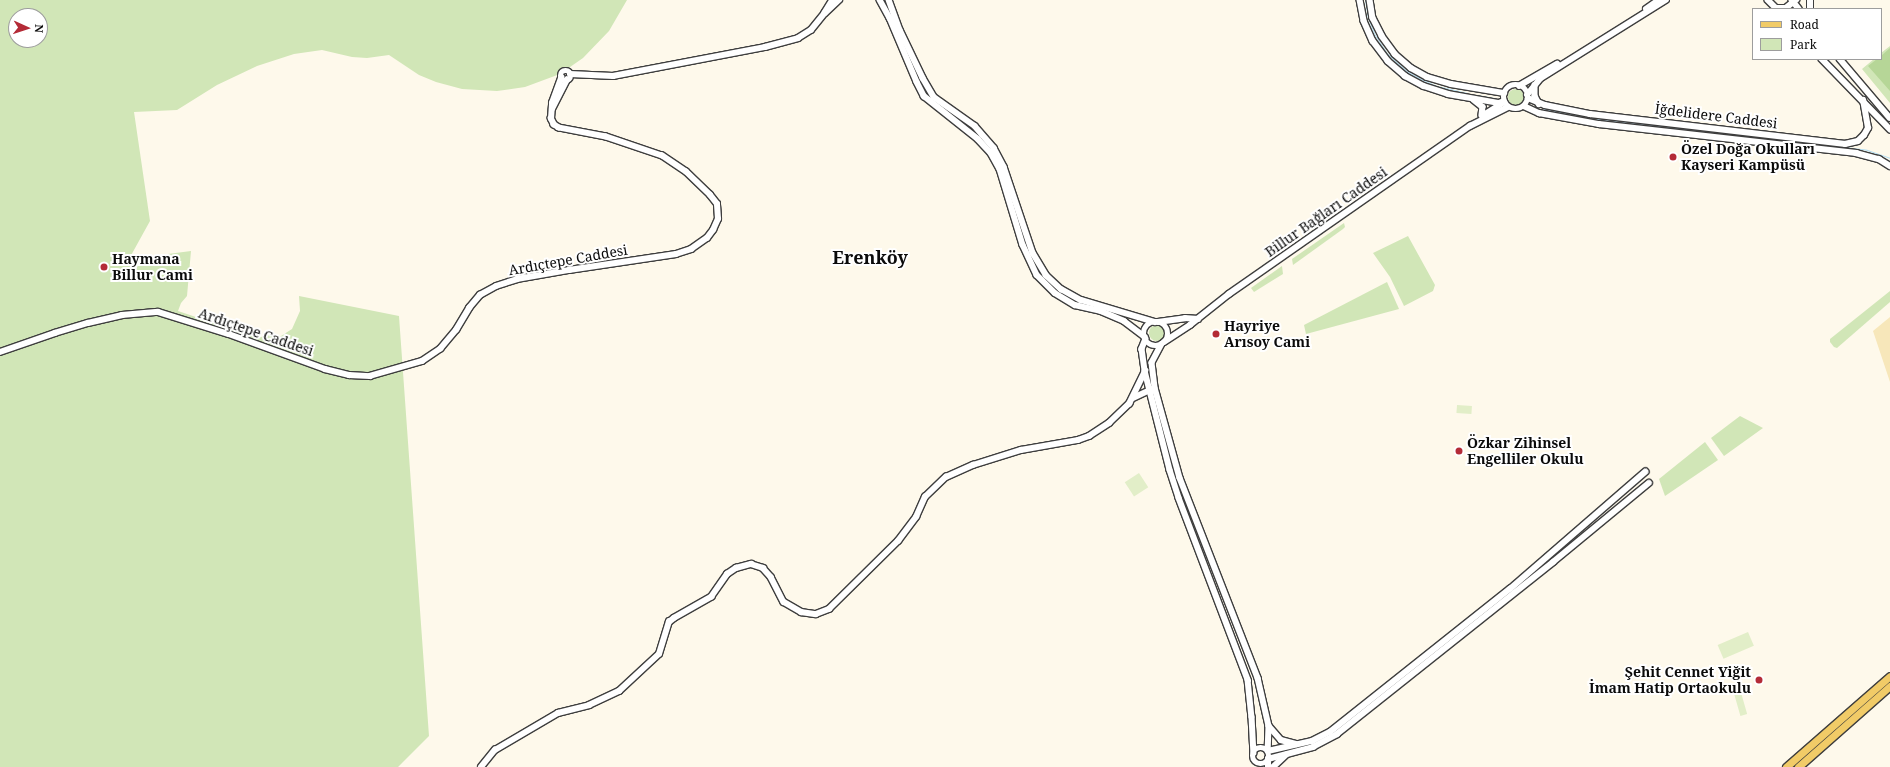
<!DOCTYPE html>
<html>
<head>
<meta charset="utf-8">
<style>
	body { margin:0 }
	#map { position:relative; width:1890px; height:767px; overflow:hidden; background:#fef9eb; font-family:"Noto Serif",serif }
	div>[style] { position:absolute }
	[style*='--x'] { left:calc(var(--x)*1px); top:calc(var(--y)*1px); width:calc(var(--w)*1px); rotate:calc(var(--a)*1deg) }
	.green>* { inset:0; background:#d1e6b7 }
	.round { border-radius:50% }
	.forest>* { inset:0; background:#b6d697 }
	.sand>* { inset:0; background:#f7e7ba }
	.pitch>* { inset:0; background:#e2eec8; transform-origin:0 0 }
	.stream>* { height:1px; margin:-0.5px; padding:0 0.5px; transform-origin:0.5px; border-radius:0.5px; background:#b2ddf3 }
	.roads { filter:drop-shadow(1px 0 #3e3e3e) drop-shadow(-1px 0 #3e3e3e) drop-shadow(0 1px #3e3e3e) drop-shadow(0 -1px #3e3e3e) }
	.tertiary>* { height:5.5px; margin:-2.75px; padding:0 2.75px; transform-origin:2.75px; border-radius:2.75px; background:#fff }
	.tertiary>.ring { margin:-2.75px; padding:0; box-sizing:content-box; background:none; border:5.5px solid #fff; border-radius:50% }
	.primary>* { height:7px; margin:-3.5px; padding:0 3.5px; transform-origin:3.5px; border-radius:3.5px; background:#f1cb67 }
	.dots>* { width:11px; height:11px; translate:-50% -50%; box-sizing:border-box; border:2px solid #fff; border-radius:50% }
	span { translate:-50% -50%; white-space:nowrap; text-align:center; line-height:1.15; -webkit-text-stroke:4px #fff; paint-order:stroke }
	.street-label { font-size:14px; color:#0b0b0b }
	.poi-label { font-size:14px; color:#0b0b0b; font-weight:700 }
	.left { translate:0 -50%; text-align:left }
	.right { translate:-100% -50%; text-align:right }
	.district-label { font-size:18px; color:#0b0b0b; font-weight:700 }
	.legend { position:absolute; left:1752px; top:8px; width:130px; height:52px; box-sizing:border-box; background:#fff; border:1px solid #9d9d9d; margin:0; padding:5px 7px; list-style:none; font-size:12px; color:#0b0b0b }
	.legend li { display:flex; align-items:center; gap:8px; height:20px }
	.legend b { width:20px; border:1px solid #9d9d9d }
	.north { position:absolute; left:8px; top:8px; width:40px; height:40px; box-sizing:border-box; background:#fff; border:1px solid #9d9d9d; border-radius:50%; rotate:93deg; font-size:11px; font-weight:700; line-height:16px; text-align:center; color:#0b0b0b }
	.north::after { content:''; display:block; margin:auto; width:14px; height:18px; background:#b42b37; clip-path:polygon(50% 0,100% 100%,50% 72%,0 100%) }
</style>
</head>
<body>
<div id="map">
	<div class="green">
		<div style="clip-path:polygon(evenodd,0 0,627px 0,609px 31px,583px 58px,560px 74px,525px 87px,497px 91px,462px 89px,436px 82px,419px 75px,389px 55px,367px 58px,352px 57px,322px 50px,294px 54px,257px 66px,217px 85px,177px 110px,134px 112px,150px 221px,129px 259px,191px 251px,187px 296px,181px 303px,178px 311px,258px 338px,267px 335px,281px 336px,292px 329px,300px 311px,299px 296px,399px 316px,429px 736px,398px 767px,0 767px,0 0,16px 16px,40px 16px,40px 40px,16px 40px,16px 16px)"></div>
		<div style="clip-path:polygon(1890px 46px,1890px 103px,1862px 69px,1874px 59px,1881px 59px,1881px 53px)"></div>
		<div class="round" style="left:1508px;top:89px;width:16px;height:16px"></div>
		<div style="clip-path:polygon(1344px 223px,1345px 227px,1343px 229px,1293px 265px,1292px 259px)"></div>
		<div style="clip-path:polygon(1408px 236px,1435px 285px,1433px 291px,1404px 306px,1390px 277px,1373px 253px)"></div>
		<div style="clip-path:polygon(1282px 266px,1283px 274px,1254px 292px,1251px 288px)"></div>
		<div style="clip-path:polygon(1387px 282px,1399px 309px,1306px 334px,1304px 325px)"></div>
		<div style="clip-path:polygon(1890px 291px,1890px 302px,1837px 348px,1834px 347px,1830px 342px,1830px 339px)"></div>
		<div class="round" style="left:1149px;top:325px;width:16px;height:16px"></div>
		<div style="clip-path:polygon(1740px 416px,1763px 428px,1724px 456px,1711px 438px)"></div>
		<div style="clip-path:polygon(1705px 442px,1718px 460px,1665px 496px,1659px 479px)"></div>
	</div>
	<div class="forest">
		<div style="clip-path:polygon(1890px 48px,1890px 91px,1868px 66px,1877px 59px,1881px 59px,1881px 56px)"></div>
	</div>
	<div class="sand">
		<div style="clip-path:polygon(1890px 317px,1890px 382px,1873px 331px)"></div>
	</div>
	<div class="pitch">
		<div style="left:1457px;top:405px;width:15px;height:8px;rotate:4deg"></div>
		<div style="left:1139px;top:473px;width:17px;height:17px;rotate:57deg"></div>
		<div style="left:1748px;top:632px;width:15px;height:33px;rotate:67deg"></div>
		<div style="left:1740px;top:689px;width:26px;height:7px;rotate:74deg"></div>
	</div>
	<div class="stream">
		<div style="--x:1365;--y:0;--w:18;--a:81"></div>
		<div style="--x:1368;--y:18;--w:18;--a:68"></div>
		<div style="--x:1375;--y:35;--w:20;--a:57"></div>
		<div style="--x:1386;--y:52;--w:14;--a:45"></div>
		<div style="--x:1396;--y:62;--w:16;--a:40"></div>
		<div style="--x:1408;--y:72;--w:17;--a:28"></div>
		<div style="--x:1423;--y:80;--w:15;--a:23"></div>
		<div style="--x:1437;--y:86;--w:31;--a:13"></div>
		<div style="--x:1477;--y:95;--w:17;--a:10"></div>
		<div style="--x:1544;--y:109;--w:61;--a:10.4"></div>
		<div style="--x:1604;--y:120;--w:230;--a:6.2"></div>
		<div style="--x:1844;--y:147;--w:23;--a:7"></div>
		<div style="--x:1867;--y:150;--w:24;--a:19"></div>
	</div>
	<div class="roads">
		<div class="tertiary">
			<div style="--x:833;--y:0;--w:15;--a:122"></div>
			<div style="--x:825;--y:13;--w:19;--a:-43"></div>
			<div style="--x:880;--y:0;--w:21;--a:61"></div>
			<div style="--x:890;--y:18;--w:69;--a:67.1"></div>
			<div style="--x:917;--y:82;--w:16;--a:63"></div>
			<div style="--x:924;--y:96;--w:69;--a:38.5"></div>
			<div style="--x:978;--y:139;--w:19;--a:47"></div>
			<div style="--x:991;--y:153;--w:18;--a:61"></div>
			<div style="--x:1000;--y:169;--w:79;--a:73.2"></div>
			<div style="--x:1023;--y:245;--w:33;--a:65"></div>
			<div style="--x:1037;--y:275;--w:25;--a:45"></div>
			<div style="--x:1055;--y:293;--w:23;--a:31"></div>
			<div style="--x:1075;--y:305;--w:27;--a:13"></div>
			<div style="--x:1101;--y:311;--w:25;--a:23"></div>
			<div style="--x:1124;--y:321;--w:26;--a:37"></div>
			<div style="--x:889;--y:0;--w:32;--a:70"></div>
			<div style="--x:900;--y:30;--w:53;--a:64.4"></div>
			<div style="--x:923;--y:78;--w:22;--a:60"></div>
			<div style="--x:934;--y:97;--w:50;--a:35.3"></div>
			<div style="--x:975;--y:126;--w:29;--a:49"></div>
			<div style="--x:994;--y:148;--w:21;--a:62"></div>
			<div style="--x:1004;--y:167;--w:91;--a:71.4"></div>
			<div style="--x:1033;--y:253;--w:26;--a:59"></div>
			<div style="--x:1046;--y:275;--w:21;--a:43"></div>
			<div style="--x:1061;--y:289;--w:23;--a:29"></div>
			<div style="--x:1081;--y:300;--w:77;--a:16.6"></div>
			<div style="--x:1360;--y:0;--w:21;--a:79"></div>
			<div style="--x:1364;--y:21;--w:22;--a:66"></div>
			<div style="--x:1373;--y:41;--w:25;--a:53"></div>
			<div style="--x:1388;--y:61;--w:23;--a:41"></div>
			<div style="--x:1405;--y:76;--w:21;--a:28"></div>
			<div style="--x:1424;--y:86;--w:25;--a:18"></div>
			<div style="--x:1448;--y:94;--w:52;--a:10"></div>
			<div style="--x:1499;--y:103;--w:5;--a:-22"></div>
			<div style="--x:1370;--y:0;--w:18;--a:81"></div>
			<div style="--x:1373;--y:18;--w:20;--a:63"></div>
			<div style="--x:1382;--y:36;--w:22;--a:54"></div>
			<div style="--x:1395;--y:54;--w:21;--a:41"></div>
			<div style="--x:1411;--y:68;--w:18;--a:29"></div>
			<div style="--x:1427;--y:77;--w:25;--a:16"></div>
			<div style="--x:1451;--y:84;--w:54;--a:9.6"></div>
			<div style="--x:1768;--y:0;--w:13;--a:45"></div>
			<div style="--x:1792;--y:0;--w:11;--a:52"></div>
			<div style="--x:1776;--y:8;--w:10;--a:0"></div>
			<div style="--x:1786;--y:8;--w:13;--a:-39"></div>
			<div style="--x:1646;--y:9;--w:16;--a:-35"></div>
			<div style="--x:1810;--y:9;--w:9;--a:-90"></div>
			<div style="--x:1822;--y:59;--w:98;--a:45.8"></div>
			<div style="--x:1840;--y:59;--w:77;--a:49.7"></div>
			<div class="ring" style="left:561px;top:71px;width:4.5px;height:4.5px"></div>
			<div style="--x:570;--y:74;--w:43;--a:2.7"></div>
			<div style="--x:613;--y:76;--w:155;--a:-10.8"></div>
			<div style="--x:765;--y:47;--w:34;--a:-15"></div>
			<div style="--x:798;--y:38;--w:15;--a:-32"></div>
			<div style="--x:811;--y:30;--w:22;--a:-51"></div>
			<div style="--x:1535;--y:85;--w:11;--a:90"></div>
			<div style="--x:1535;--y:96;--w:9;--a:63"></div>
			<div class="ring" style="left:1504px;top:85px;width:18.5px;height:18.5px"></div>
			<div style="--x:1519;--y:86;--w:44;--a:-30.1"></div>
			<div style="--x:1527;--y:95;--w:22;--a:-51"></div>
			<div style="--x:1541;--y:78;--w:147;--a:-32"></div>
			<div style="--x:1528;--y:98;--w:18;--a:22"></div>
			<div style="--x:1545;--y:105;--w:46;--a:11.3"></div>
			<div style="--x:1590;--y:114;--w:257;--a:6.7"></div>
			<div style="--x:1845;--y:144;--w:13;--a:-13"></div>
			<div style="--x:1858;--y:141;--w:8;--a:-45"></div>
			<div style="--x:1864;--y:135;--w:8;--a:-60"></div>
			<div style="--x:1868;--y:128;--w:28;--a:-100"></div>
			<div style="--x:1474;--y:100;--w:11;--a:38"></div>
			<div style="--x:1483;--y:107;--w:8;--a:97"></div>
			<div style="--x:1524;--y:106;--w:17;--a:25"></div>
			<div style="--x:1539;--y:113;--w:61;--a:10.4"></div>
			<div style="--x:1599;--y:124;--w:259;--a:6.4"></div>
			<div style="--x:1856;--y:153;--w:24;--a:15"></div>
			<div style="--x:1879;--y:159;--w:13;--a:32"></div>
			<div style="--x:552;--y:109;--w:33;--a:-63"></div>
			<div style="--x:1482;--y:116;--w:26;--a:-32"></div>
			<div style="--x:1158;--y:322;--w:27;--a:-8"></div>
			<div style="--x:1185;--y:318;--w:13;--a:4"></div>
			<div class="ring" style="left:1144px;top:322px;width:18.5px;height:18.5px"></div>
			<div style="--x:1146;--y:339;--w:11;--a:112"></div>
			<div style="--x:1142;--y:349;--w:22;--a:82"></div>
			<div style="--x:1145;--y:371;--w:102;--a:75.8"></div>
			<div style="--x:1170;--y:470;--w:29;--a:72"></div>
			<div style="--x:1179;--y:498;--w:195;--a:69.2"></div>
			<div style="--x:1248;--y:680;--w:37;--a:84"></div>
			<div style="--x:1252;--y:717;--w:36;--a:87"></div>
			<div style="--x:1164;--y:342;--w:31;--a:-33"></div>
			<div style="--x:1190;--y:325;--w:50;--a:-38.5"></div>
			<div style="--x:1229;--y:294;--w:294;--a:-34.9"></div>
			<div style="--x:1470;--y:126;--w:42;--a:-26.6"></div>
			<div style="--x:1162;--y:344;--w:21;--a:118"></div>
			<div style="--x:1152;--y:363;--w:25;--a:83"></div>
			<div style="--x:1155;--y:388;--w:93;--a:74.5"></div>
			<div style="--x:1180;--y:478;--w:215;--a:68.7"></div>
			<div style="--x:1258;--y:678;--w:49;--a:77.1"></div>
			<div style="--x:1269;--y:726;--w:25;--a:92"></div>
			<div style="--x:1268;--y:751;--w:45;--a:-12.8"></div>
			<div style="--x:1312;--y:741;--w:20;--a:-27"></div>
			<div style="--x:1330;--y:732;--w:230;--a:-38.5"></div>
			<div style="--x:1510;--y:589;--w:179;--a:-40.9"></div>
			<div style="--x:0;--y:352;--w:58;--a:-19.1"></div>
			<div style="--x:55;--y:333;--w:34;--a:-17"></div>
			<div style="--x:88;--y:323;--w:35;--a:-13"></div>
			<div style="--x:122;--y:315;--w:36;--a:-5"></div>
			<div style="--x:158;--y:312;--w:74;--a:17.2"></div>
			<div style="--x:229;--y:334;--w:102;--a:20"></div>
			<div style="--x:325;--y:369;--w:25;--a:14"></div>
			<div style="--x:349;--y:375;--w:21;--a:3"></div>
			<div style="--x:370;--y:376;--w:54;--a:-16.1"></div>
			<div style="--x:422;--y:361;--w:22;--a:-34"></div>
			<div style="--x:440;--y:349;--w:25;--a:-50"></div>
			<div style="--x:456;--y:330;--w:26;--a:-59"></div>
			<div style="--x:469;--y:308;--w:17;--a:-50"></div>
			<div style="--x:480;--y:295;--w:18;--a:-29"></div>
			<div style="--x:496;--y:286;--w:22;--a:-18"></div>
			<div style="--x:517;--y:279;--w:53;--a:-9.8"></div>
			<div style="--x:569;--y:270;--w:108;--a:-8.5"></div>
			<div style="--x:676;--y:254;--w:16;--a:-18"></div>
			<div style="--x:691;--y:249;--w:19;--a:-35"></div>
			<div style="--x:707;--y:238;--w:10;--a:-53"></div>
			<div style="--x:713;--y:230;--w:12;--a:-66"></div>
			<div style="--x:718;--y:219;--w:15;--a:-94"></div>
			<div style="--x:717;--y:204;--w:11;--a:-128"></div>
			<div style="--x:710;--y:195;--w:33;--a:-136"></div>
			<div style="--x:686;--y:172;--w:29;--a:-146"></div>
			<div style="--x:662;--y:156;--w:59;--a:-161.3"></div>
			<div style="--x:606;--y:137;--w:48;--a:-169.2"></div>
			<div style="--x:559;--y:128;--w:6;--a:-149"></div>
			<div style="--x:554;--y:125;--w:7;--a:-117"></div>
			<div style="--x:551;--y:119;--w:16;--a:-86"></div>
			<div style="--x:552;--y:103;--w:27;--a:-70"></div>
			<div style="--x:1133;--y:398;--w:21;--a:-25"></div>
			<div style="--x:1269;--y:726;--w:18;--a:49"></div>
			<div style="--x:1281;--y:740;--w:16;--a:15"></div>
			<div class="ring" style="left:1253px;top:748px;width:10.5px;height:10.5px"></div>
			<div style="--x:481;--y:767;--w:22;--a:-51"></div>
			<div style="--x:495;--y:750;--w:73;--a:-30.4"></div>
			<div style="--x:558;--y:713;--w:32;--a:-14"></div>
			<div style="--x:589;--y:705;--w:33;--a:-25"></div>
			<div style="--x:619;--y:691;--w:54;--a:-42.8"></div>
			<div style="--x:659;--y:654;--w:34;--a:-73"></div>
			<div style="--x:669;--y:622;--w:6;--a:-39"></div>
			<div style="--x:674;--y:618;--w:43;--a:-29.6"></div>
			<div style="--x:711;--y:597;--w:28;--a:-55"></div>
			<div style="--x:727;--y:574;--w:11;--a:-34"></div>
			<div style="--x:736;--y:568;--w:16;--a:-15"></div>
			<div style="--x:751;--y:564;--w:13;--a:18"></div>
			<div style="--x:763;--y:568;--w:12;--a:48"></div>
			<div style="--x:771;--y:577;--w:28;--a:63"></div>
			<div style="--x:784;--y:602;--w:20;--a:30"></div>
			<div style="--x:801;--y:612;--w:15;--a:8"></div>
			<div style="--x:816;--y:614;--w:14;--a:-21"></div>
			<div style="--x:829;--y:609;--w:97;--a:-44.6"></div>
			<div style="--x:898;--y:541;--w:30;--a:-53"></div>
			<div style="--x:916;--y:517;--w:22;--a:-66"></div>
			<div style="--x:925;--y:497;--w:29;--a:-44"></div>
			<div style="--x:946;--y:477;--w:30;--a:-24"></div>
			<div style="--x:973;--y:465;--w:50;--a:-17.4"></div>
			<div style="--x:1021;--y:450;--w:58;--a:-10"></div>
			<div style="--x:1078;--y:440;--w:12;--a:-20"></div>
			<div style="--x:1089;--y:436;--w:24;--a:-33"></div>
			<div style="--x:1109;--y:423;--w:28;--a:-44"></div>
			<div style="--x:1129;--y:404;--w:37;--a:-64"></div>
			<div style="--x:1268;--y:767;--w:8;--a:-90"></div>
			<div style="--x:1268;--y:759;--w:47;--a:-14.9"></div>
			<div style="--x:1313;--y:747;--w:27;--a:-28"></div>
			<div style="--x:1337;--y:734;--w:276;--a:-38.5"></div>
			<div style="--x:1553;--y:562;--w:124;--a:-39.5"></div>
			<div style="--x:1273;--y:767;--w:18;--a:-43"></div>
		</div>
		<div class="primary">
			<div style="--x:1786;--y:767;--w:138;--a:-41.2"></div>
			<div style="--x:1798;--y:767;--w:123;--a:-41.4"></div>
		</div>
	</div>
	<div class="dots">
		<div style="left:1673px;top:157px;background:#b42b37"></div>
		<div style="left:104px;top:267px;background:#b42b37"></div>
		<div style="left:1216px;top:334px;background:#b42b37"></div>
		<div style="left:1459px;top:451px;background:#b42b37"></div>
		<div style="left:1759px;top:680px;background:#b42b37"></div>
	</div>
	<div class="street-label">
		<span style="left:1716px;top:116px;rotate:7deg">İğdelidere Caddesi</span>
		<span style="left:1326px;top:212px;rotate:-35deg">Billur Bağları Caddesi</span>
		<span style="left:568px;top:260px;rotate:-10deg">Ardıçtepe Caddesi</span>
		<span style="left:256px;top:332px;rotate:19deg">Ardıçtepe Caddesi</span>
	</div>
	<div class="poi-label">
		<span class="left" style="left:1681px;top:157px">Özel Doğa Okulları<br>Kayseri Kampüsü</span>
		<span class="left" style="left:112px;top:267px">Haymana<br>Billur Cami</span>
		<span class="left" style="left:1224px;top:334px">Hayriye<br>Arısoy Cami</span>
		<span class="left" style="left:1467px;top:451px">Özkar Zihinsel<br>Engelliler Okulu</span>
		<span class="right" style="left:1751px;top:680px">Şehit Cennet Yiğit<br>İmam Hatip Ortaokulu</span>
	</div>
	<div class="district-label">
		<span style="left:870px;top:257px">Erenköy</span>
	</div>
	<ul class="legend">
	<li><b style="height:5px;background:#f1cb67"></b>Road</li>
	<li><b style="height:11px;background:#d1e6b7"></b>Park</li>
	</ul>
	<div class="north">N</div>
</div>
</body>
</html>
